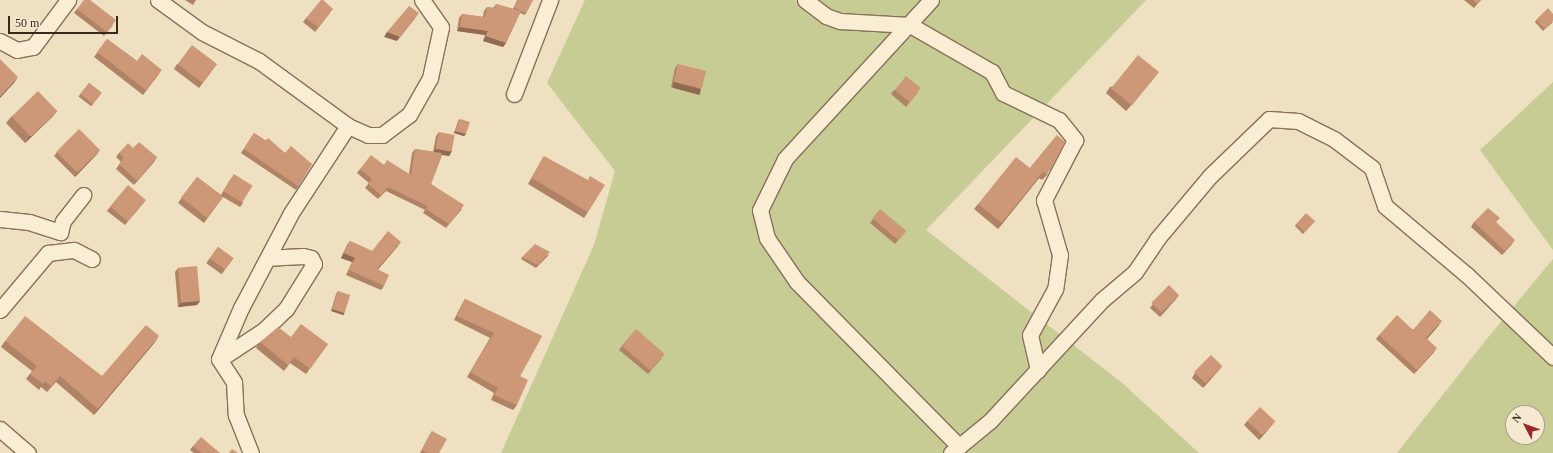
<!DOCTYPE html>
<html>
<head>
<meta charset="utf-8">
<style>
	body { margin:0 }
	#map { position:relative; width:1553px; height:453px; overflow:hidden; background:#eee0c1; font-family:"Times New Roman",serif }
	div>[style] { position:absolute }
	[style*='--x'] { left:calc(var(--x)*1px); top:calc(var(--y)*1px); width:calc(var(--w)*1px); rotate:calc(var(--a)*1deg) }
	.green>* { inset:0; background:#c7cc95 }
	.roads { filter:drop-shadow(1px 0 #887059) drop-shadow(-1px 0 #887059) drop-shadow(0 1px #887059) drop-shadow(0 -1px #887059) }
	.street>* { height:15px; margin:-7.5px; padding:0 7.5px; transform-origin:7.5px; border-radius:7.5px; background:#f9edd4 }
	.wall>* { inset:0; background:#b08366; transform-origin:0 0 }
	.shaded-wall>* { inset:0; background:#906a53; transform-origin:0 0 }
	.building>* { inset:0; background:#cd9877; transform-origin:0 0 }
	span { translate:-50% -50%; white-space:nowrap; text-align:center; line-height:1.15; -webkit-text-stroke:3px #f5ead1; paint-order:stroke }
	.north { position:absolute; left:1505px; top:405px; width:40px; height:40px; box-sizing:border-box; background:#f5ead1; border:1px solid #a99d89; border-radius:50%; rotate:311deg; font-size:11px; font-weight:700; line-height:16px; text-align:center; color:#37291d }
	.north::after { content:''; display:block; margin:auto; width:14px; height:18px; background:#97282c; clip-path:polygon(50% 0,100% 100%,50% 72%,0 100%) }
	.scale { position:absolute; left:8px; top:16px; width:110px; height:18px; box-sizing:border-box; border:2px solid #37291d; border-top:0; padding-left:5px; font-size:12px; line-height:14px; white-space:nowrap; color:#37291d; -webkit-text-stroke:3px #f5ead1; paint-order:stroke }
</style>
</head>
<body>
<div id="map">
	<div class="green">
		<div style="clip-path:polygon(585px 0,1146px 0,926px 230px,1121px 382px,1199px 453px,501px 453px,594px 245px,615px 171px,547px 83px)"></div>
		<div style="clip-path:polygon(1553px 82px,1553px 250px,1480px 150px)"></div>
		<div style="clip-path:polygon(evenodd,1553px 259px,1553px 453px,1397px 453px,1486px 340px,1553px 259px,1513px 413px,1537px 413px,1537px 437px,1513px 437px,1513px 413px)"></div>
	</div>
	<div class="roads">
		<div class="street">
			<div style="--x:158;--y:0;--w:54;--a:36"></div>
			<div style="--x:202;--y:32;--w:64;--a:27"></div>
			<div style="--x:259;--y:61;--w:110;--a:36.1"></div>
			<div style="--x:348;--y:126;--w:22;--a:24"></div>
			<div style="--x:368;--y:135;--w:14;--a:0"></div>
			<div style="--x:382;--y:135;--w:34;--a:-37"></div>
			<div style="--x:409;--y:115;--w:43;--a:-60.4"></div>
			<div style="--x:430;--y:78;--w:52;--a:-77.8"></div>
			<div style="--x:441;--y:27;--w:33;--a:-125"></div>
			<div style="--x:805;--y:0;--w:26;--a:37"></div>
			<div style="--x:826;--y:16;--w:15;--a:20"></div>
			<div style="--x:840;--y:21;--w:70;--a:3.3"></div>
			<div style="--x:910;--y:25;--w:95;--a:29.8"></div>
			<div style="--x:992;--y:72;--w:24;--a:62"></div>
			<div style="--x:1003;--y:93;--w:62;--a:25.7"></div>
			<div style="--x:1059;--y:120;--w:26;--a:51"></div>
			<div style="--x:1075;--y:140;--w:68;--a:117.3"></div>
			<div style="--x:1044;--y:200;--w:57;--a:73.8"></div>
			<div style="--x:1060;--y:255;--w:34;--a:98"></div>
			<div style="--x:1055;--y:289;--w:52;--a:118.5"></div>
			<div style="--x:1030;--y:335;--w:36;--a:77"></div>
			<div style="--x:931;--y:0;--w:216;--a:132.6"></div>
			<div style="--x:785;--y:159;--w:57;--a:116.1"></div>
			<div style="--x:760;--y:210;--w:29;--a:76"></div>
			<div style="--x:767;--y:238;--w:53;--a:55.7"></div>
			<div style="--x:797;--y:282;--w:231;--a:45.4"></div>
			<div style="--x:0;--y:41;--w:19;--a:28"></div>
			<div style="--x:17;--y:50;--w:16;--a:-11"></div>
			<div style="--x:33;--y:47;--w:59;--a:-53.3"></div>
			<div style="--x:514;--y:94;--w:101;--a:-69"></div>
			<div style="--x:0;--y:219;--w:29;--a:6"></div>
			<div style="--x:29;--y:222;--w:33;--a:18"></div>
			<div style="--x:60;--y:232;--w:11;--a:-75"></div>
			<div style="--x:63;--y:221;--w:33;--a:-52"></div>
			<div style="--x:0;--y:310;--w:75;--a:-49.9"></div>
			<div style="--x:48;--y:253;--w:26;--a:-7"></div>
			<div style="--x:74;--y:250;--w:20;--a:27"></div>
			<div style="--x:219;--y:359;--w:56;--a:-66.7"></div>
			<div style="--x:241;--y:308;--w:107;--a:-62.2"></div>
			<div style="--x:291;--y:213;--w:104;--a:-56.8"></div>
			<div style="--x:219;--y:359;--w:27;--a:57"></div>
			<div style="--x:234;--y:382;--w:33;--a:87"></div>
			<div style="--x:236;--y:415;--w:41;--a:68.5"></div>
			<div style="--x:220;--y:359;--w:53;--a:-33.4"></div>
			<div style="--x:264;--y:330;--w:30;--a:-44"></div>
			<div style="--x:286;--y:309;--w:53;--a:-58.1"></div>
			<div style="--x:314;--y:264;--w:7;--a:-117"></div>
			<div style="--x:311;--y:258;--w:8;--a:-166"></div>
			<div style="--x:303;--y:256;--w:33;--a:177"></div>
			<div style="--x:0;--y:429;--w:37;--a:41"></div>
			<div style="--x:951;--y:453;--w:50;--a:-39.4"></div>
			<div style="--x:990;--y:421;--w:165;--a:-47.2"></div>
			<div style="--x:1102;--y:300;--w:43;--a:-40.3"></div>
			<div style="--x:1135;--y:272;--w:40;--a:-56"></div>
			<div style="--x:1157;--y:239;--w:82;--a:-49.9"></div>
			<div style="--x:1210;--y:176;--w:82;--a:-44"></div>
			<div style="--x:1269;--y:119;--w:29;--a:4"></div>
			<div style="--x:1298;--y:121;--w:40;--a:26.6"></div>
			<div style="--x:1334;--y:139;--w:48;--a:37.3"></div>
			<div style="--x:1372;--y:168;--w:40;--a:71.1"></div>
			<div style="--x:1385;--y:206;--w:107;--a:40.1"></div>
			<div style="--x:1467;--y:275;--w:119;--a:43.6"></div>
		</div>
	</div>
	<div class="wall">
		<div style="clip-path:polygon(185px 0,196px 0,193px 5px)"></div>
		<div style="clip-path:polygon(517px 0,533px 0,525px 15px,520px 13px,506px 43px,503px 47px,483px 41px,485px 35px,457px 31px,459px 18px,462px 14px,483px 17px,484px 11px,487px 7px,493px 8px,496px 4px,513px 9px)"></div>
		<div style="clip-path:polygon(1464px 0,1481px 0,1474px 8px)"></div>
		<div style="clip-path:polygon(77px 9px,113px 25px,104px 36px,74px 13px)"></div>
		<div style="clip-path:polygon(330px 13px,315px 32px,303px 22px,306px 18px)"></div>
		<div style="clip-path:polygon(1536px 20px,1553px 22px,1543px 31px,1535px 22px)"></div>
		<div style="clip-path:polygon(107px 39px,137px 61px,159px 74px,143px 95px,94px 57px)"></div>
		<div style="clip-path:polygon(177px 64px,217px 64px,199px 88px,174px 69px)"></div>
		<div style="clip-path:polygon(678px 64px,701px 89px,698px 94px,671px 87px,675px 68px)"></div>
		<div style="clip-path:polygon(1154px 78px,1126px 111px,1106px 93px,1110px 87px)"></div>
		<div style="left:89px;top:83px;width:16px;height:17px;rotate:38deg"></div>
		<div style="clip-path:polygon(894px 90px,918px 92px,906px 107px,891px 94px)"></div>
		<div style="clip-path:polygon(57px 111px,52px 117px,25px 143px,6px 123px,11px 117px)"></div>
		<div style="clip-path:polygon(460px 119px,466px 134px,464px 136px,454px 133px,458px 121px)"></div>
		<div style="clip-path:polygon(439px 132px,452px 151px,449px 156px,442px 155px,431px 184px,462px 209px,446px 228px,423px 213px,425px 210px,386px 191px,378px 199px,365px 188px,369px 183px,357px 173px,360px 169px,409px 174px,412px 153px,415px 149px,433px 152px,436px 136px)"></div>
		<div style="clip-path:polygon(254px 133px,285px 153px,312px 164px,296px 190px,241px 153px)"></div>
		<div style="clip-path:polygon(1057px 135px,1047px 175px,1042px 180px,1039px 178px,998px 229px,974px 209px,978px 204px,1030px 168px)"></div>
		<div style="clip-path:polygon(133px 148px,157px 157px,134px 185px,116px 169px,121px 162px,116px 157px,119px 153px)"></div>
		<div style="clip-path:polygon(57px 152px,97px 154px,75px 177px,54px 156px)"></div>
		<div style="clip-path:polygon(544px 156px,588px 212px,584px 218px,528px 184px,541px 161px)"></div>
		<div style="clip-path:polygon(197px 177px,221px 195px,231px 178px,243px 203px,240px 207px,223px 197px,204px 223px,178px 203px)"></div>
		<div style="clip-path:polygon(146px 200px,125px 225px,107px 211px,110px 207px)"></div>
		<div style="clip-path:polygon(873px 219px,906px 231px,895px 244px,870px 223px)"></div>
		<div style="clip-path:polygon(1315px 221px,1303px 234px,1295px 226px,1296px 224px)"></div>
		<div style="clip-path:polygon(1474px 222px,1496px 223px,1512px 244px,1502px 255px,1471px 227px)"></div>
		<div style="clip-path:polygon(350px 241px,372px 251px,398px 246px,377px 270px,384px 286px,381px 290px,346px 275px,352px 262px,341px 258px,347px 245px)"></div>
		<div style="left:218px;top:247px;width:19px;height:20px;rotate:36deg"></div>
		<div style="clip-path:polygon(549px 255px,536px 268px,521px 259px,522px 257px)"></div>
		<div style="clip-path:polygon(178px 268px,200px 301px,197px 305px,178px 307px,175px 272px)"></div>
		<div style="clip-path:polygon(338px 291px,344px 313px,343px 315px,331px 311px,336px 294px)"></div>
		<div style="clip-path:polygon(1179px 295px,1160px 317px,1150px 308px,1153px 304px)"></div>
		<div style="clip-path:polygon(465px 299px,542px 336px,520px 376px,517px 405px,513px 410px,491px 400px,494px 393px,467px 377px,490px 338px,454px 320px,462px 304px)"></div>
		<div style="clip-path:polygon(1439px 325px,1427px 339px,1434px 352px,1414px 374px,1376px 339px,1379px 335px)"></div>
		<div style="clip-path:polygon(291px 337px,328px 344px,306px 374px,290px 363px,284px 371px,256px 348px,260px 342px)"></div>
		<div style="clip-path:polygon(5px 341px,102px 376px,155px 342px,94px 415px,56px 382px,47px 392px,41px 387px,39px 390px,26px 379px,32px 371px,1px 347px)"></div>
		<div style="clip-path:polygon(622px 346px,662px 358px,648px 374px,619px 350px)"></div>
		<div style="clip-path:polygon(1222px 366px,1203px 388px,1192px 378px,1195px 373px)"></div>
		<div style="clip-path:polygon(1247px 421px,1272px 425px,1259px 440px,1244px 425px)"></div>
		<div style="clip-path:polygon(432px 431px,439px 453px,420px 453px,429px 436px)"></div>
		<div style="clip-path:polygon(193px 446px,220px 453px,194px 453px,190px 450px)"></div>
	</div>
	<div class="shaded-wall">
		<div style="clip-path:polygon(416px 17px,397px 41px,384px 37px,387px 32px)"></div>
		<div style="clip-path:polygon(460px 27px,488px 31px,485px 35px,457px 31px)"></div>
		<div style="clip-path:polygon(486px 36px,506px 43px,503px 47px,483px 41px)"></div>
		<div style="clip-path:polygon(1159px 72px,1154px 78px,1126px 111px,1131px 104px)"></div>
		<div style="clip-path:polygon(18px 77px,14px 83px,0 98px,0 96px)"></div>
		<div style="left:674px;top:82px;width:28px;height:6px;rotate:15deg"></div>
		<div style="clip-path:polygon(57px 111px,52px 117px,25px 143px,29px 137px)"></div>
		<div style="clip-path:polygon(455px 131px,466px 134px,464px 136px,454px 133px)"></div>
		<div style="clip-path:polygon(436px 149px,452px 151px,449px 156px,433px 153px)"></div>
		<div style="clip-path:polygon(100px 150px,97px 154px,75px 177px,78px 172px)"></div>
		<div style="clip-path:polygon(157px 157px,154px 162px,134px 185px,137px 181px)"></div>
		<div style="clip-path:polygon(1043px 172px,1039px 178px,998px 229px,1002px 223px)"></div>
		<div style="clip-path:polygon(1515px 240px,1512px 244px,1502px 255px,1505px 251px)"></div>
		<div style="clip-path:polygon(401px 242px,398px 246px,374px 274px,377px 269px)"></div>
		<div style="clip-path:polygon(344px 253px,355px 258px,352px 262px,341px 258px)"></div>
		<div style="clip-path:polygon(1179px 295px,1176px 299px,1160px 317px,1163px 313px)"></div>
		<div style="clip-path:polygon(200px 301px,197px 305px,178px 307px,181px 303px)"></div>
		<div style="left:332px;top:309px;width:13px;height:2px;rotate:18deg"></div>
		<div style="clip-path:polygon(1442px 321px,1439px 325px,1423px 343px,1426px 338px)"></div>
		<div style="clip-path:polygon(159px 336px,155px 342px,94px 415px,98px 409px)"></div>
		<div style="clip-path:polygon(1437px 348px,1434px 352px,1414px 374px,1417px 370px)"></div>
		<div style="clip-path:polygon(1222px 366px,1219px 370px,1203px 388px,1206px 384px)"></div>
		<div style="clip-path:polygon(1275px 421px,1272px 425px,1259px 440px,1262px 435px)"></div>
	</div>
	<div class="building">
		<div style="clip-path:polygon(84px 0,90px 0,116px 20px,107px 32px,77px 9px)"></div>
		<div style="clip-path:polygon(321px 0,323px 0,333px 9px,318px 27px,306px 18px)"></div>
		<div style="clip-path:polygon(518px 0,533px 0,526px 13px,514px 7px)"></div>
		<div style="clip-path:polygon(1473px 0,1481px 0,1477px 4px)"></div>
		<div style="clip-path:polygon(496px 4px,521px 11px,506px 43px,486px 36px,488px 31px,460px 27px,462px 14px,485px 17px,487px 7px,495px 8px)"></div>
		<div style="clip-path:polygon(409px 6px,419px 13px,400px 37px,387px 32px)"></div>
		<div style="clip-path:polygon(1548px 8px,1553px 14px,1553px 21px,1545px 29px,1536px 20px)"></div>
		<div style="clip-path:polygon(107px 39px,137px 61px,142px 54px,162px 70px,146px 90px,97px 52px)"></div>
		<div style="left:192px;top:45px;width:31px;height:24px;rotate:37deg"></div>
		<div style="left:1138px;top:55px;width:27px;height:43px;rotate:39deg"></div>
		<div style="clip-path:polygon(0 59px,18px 77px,0 96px)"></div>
		<div style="left:678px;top:64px;width:29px;height:18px;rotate:14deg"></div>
		<div style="left:906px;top:76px;width:19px;height:18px;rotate:39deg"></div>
		<div style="left:89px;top:83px;width:16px;height:14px;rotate:38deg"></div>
		<div style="left:38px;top:91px;width:28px;height:37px;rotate:46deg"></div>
		<div style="clip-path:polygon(460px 119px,470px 122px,466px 134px,455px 131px)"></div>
		<div style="left:79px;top:129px;width:30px;height:32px;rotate:45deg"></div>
		<div style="left:439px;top:132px;width:16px;height:17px;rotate:11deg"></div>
		<div style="clip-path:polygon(254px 133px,265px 141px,268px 138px,285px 153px,291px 146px,312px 164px,298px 186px,244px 149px)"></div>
		<div style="clip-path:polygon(1057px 135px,1065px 142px,1051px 169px,1046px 174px,1043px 172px,1002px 223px,978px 204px,1016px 157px,1030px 168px)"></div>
		<div style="clip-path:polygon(139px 142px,157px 157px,137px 181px,119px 164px,124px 158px,119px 153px,128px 143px,133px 148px)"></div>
		<div style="clip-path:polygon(415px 149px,442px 153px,431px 184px,464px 205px,449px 224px,426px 209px,428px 206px,388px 187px,381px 195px,368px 184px,372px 179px,360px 169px,371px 155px,384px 165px,387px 160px,411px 175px)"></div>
		<div style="clip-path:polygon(544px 156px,588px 180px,590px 176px,605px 185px,588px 212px,532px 178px)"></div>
		<div style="left:234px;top:174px;width:22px;height:20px;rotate:32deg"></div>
		<div style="left:197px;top:177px;width:33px;height:26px;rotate:38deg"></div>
		<div style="left:128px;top:185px;width:23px;height:28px;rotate:40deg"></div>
		<div style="clip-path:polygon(1488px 208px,1500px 218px,1496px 222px,1515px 240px,1505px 251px,1474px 222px)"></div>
		<div style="left:880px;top:209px;width:34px;height:12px;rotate:40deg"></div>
		<div style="left:1306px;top:213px;width:12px;height:15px;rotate:42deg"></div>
		<div style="clip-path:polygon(388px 231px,401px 242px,377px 269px,389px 275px,384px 286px,349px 270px,355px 258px,344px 253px,350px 241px,372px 251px)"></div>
		<div style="clip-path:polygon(535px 244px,550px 252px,538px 265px,522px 257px)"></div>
		<div style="left:218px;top:247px;width:19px;height:14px;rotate:36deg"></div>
		<div style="left:197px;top:266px;width:35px;height:19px;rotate:85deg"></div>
		<div style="left:1169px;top:285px;width:14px;height:25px;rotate:45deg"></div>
		<div style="left:338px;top:291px;width:13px;height:19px;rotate:18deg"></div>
		<div style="clip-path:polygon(465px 299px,542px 336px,520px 376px,528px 380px,517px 405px,494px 395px,498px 388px,470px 372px,494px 333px,457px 316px)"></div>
		<div style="clip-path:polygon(1430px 310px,1442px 321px,1426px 338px,1437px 348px,1417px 370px,1379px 335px,1397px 315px,1413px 330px)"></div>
		<div style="clip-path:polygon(25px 316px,102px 376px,146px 325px,159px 336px,98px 409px,60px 376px,51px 386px,45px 381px,43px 384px,30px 374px,37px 366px,5px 341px)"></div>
		<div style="clip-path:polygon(301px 324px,328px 344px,310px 369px,294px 357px,288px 365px,260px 342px,278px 327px,291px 337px)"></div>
		<div style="left:636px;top:329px;width:38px;height:22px;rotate:41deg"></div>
		<div style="left:1211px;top:355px;width:16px;height:24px;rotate:45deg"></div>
		<div style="left:1260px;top:407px;width:21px;height:19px;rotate:43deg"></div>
		<div style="clip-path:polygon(432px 431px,447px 439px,439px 453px,428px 453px,422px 450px)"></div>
		<div style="clip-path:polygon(201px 437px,220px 453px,202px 453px,193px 446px)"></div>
		<div style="clip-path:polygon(232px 449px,238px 453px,229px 453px)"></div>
	</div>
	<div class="north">N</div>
	<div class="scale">50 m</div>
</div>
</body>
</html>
